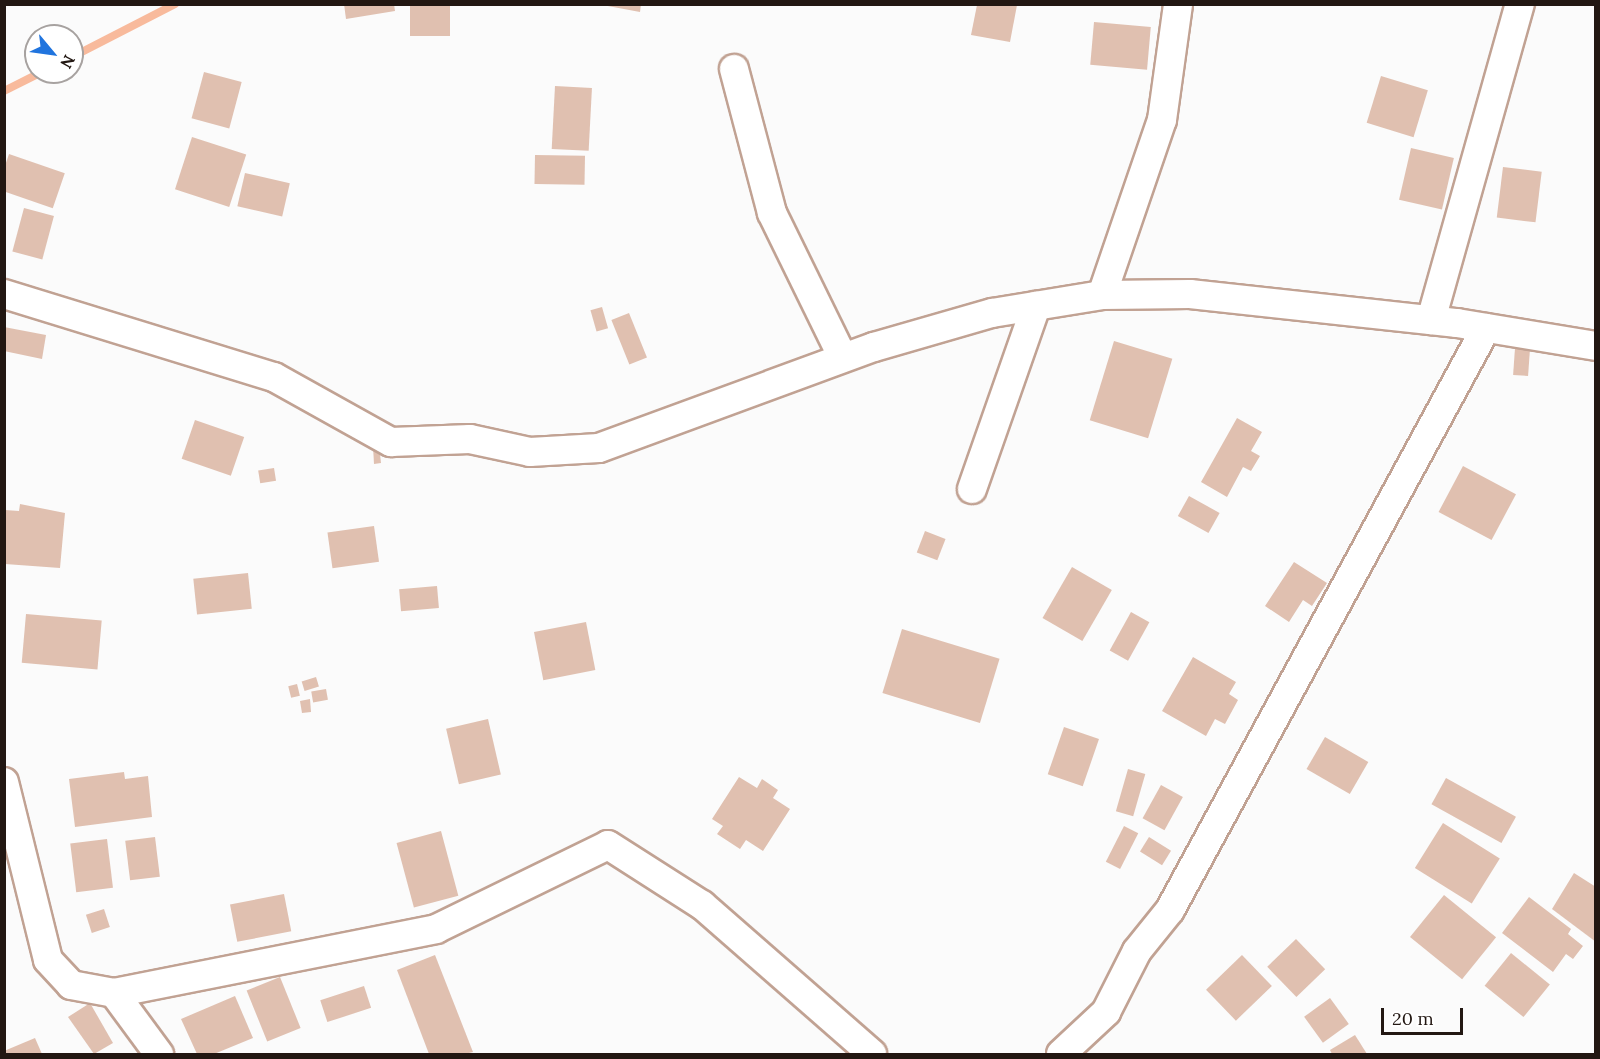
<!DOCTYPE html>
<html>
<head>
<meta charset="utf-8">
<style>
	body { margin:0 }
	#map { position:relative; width:1600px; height:1059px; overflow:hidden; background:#fbfbfb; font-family:Lora,serif }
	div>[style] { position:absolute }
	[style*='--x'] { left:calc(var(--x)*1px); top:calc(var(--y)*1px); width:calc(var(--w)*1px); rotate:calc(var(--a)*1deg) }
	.stream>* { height:8px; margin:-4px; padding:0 4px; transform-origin:4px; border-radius:4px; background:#f8ba9c }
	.building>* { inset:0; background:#e0c0b0; transform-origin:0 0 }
	.roads { filter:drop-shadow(2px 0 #c1a293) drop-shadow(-2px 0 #c1a293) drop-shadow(0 2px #c1a293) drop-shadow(0 -2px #c1a293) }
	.minor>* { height:28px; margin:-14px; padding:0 14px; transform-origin:14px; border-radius:14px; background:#fff }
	span { translate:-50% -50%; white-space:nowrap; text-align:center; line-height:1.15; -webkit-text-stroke:6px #fff; paint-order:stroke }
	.frame { position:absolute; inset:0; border:6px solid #221712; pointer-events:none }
	.north { position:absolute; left:24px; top:24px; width:60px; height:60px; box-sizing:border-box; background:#fff; border:2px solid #a7a2a0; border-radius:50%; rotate:119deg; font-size:16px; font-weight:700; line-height:24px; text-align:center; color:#221712 }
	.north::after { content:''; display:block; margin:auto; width:21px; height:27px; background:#2074de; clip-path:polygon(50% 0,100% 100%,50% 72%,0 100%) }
	.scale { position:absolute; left:1381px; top:1008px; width:82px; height:27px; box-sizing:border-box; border:3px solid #221712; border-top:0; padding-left:8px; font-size:18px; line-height:21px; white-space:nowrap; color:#221712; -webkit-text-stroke:4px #fff; paint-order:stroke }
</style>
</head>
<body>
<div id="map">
	<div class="stream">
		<div style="--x:72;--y:57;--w:116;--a:-27.2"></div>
		<div style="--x:4;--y:91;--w:42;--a:-26.6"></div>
	</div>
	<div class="building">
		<div style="clip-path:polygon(344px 4px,394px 4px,395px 11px,346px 19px)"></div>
		<div style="left:410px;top:4px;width:40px;height:32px"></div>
		<div style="clip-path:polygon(597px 4px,641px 4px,640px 12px)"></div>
		<div style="clip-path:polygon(977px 5px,1017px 5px,1010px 42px,971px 35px)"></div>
		<div style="left:1094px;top:22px;width:57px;height:43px;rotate:5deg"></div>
		<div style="left:204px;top:72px;width:39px;height:48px;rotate:15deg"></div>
		<div style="left:1381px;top:76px;width:49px;height:49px;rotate:17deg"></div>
		<div style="left:555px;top:86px;width:37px;height:63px;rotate:3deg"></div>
		<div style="left:192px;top:137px;width:57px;height:55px;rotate:18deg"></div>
		<div style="left:1411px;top:148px;width:44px;height:53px;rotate:13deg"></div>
		<div style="left:9px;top:154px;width:59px;height:37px;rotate:19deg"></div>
		<div style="left:535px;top:155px;width:50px;height:29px;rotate:1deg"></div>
		<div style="left:1503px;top:167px;width:39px;height:51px;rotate:7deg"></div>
		<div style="left:245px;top:173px;width:46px;height:34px;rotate:13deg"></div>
		<div style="left:24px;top:208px;width:31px;height:45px;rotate:15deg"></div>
		<div style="left:602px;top:307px;width:22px;height:12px;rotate:74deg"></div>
		<div style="left:629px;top:313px;width:48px;height:19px;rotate:68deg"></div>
		<div style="clip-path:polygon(4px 327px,46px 335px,42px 359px,4px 351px)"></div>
		<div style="left:1114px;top:341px;width:61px;height:83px;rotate:17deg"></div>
		<div style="left:1515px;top:348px;width:15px;height:27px;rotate:4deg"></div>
		<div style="clip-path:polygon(1237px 418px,1262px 432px,1251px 451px,1260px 456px,1251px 471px,1243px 467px,1227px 497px,1201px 482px)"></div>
		<div style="left:195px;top:420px;width:52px;height:41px;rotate:19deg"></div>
		<div style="clip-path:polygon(379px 445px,381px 463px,374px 464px,373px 446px)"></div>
		<div style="left:1463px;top:466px;width:60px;height:52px;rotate:28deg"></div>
		<div style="left:274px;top:468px;width:13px;height:16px;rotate:81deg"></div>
		<div style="left:1189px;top:496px;width:35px;height:23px;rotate:29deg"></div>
		<div style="clip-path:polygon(20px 504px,65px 513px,60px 568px,5px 564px,5px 510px,19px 511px)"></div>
		<div style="left:374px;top:526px;width:36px;height:47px;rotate:82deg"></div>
		<div style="left:925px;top:531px;width:22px;height:23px;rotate:21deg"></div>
		<div style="clip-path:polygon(1294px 562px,1327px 583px,1312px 606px,1303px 600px,1289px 622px,1265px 606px)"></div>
		<div style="left:1072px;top:567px;width:46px;height:59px;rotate:30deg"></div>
		<div style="left:248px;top:573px;width:36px;height:55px;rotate:84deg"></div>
		<div style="left:437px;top:586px;width:22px;height:38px;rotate:85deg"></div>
		<div style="left:1131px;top:612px;width:21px;height:44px;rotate:29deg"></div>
		<div style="left:26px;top:614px;width:76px;height:49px;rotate:5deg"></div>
		<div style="left:586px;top:622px;width:49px;height:53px;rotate:79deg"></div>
		<div style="left:902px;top:629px;width:102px;height:67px;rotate:17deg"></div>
		<div style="clip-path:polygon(1193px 657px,1236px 682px,1229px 694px,1238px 700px,1225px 724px,1215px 719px,1206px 736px,1162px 711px)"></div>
		<div style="left:316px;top:677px;width:10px;height:15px;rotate:73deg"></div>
		<div style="left:297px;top:684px;width:12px;height:9px;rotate:76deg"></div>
		<div style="left:326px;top:689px;width:11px;height:15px;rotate:80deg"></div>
		<div style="clip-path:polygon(310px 699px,311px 712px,302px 713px,300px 701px)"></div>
		<div style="left:488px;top:719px;width:57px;height:43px;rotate:77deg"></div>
		<div style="left:1064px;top:727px;width:37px;height:50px;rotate:19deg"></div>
		<div style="left:1325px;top:737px;width:50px;height:37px;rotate:30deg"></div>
		<div style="left:1128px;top:769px;width:18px;height:44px;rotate:16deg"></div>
		<div style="clip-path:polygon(124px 772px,125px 779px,148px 776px,152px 817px,75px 827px,69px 779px)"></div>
		<div style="clip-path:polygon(739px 777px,757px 788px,762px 779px,778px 790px,773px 798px,790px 809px,763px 851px,746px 840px,740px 849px,717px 834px,723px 826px,712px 819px)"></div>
		<div style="left:1446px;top:778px;width:80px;height:30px;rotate:29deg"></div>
		<div style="left:1161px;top:785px;width:25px;height:38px;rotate:29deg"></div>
		<div style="left:1443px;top:823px;width:67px;height:53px;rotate:32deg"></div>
		<div style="left:1124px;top:826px;width:16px;height:40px;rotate:27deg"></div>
		<div style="left:441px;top:831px;width:67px;height:46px;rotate:75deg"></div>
		<div style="left:155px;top:837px;width:40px;height:30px;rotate:83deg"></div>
		<div style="left:1149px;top:837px;width:26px;height:17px;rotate:32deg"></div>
		<div style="left:107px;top:839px;width:49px;height:37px;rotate:83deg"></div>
		<div style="clip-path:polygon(1574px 873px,1596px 887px,1596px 942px,1552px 909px)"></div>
		<div style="left:284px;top:894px;width:38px;height:55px;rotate:79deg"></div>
		<div style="left:1444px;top:895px;width:67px;height:54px;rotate:39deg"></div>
		<div style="clip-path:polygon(1529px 897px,1571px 929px,1568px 934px,1583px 946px,1573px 959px,1566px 954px,1553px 972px,1502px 933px)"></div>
		<div style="left:104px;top:909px;width:19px;height:19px;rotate:72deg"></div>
		<div style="left:1296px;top:939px;width:42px;height:40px;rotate:46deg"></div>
		<div style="left:1511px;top:953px;width:50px;height:42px;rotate:39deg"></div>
		<div style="clip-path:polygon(435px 955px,473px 1052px,465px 1054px,429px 1054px,397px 970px)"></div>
		<div style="left:1242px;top:955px;width:43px;height:50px;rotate:46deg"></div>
		<div style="left:280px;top:977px;width:55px;height:36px;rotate:68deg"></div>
		<div style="left:364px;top:986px;width:23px;height:46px;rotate:72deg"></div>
		<div style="clip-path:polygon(235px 996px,253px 1038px,214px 1054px,197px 1054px,181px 1019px)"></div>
		<div style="left:1330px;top:998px;width:32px;height:32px;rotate:54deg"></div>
		<div style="clip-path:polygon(90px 1003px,113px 1043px,94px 1054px,68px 1017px)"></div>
		<div style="clip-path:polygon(1355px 1035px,1367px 1054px,1332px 1054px,1330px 1050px)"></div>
		<div style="clip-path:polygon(35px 1038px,42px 1054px,4px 1054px,4px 1051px)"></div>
	</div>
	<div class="roads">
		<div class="minor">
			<div style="--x:734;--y:69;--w:149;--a:75.2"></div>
			<div style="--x:772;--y:213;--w:161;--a:63.9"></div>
			<div style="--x:4;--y:294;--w:282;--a:17.1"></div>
			<div style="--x:274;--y:377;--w:134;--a:29.1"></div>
			<div style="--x:391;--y:442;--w:79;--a:-2.2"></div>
			<div style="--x:470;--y:439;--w:61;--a:12.2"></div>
			<div style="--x:530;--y:452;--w:69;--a:-3.3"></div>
			<div style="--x:599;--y:448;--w:293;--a:-20.2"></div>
			<div style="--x:874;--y:347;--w:123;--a:-16.1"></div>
			<div style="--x:992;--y:313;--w:111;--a:-9.3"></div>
			<div style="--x:1102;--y:295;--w:88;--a:-0.7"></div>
			<div style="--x:1190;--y:294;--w:269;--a:6.2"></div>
			<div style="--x:1457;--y:323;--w:141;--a:9.4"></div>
			<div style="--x:1102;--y:295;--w:185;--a:-71.1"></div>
			<div style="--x:1162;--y:120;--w:117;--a:-82.1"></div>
			<div style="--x:1431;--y:320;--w:328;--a:-74.3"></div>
			<div style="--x:972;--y:489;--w:194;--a:-70.7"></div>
			<div style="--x:4;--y:782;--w:183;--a:76.1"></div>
			<div style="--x:48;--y:960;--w:34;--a:47"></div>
			<div style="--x:71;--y:985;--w:44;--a:10.5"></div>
			<div style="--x:114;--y:993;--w:328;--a:-11.2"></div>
			<div style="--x:436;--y:929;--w:191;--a:-26"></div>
			<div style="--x:608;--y:845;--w:112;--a:32.6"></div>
			<div style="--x:702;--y:905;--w:226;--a:41.2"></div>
			<div style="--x:114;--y:993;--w:76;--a:53.6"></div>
			<div style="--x:1061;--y:1054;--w:62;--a:-43"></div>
			<div style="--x:1106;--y:1012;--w:68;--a:-63.1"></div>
			<div style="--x:1137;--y:951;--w:53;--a:-51.2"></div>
			<div style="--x:1170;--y:910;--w:662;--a:-61.5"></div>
		</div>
	</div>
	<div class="frame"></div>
	<div class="north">N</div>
	<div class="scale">20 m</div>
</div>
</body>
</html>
